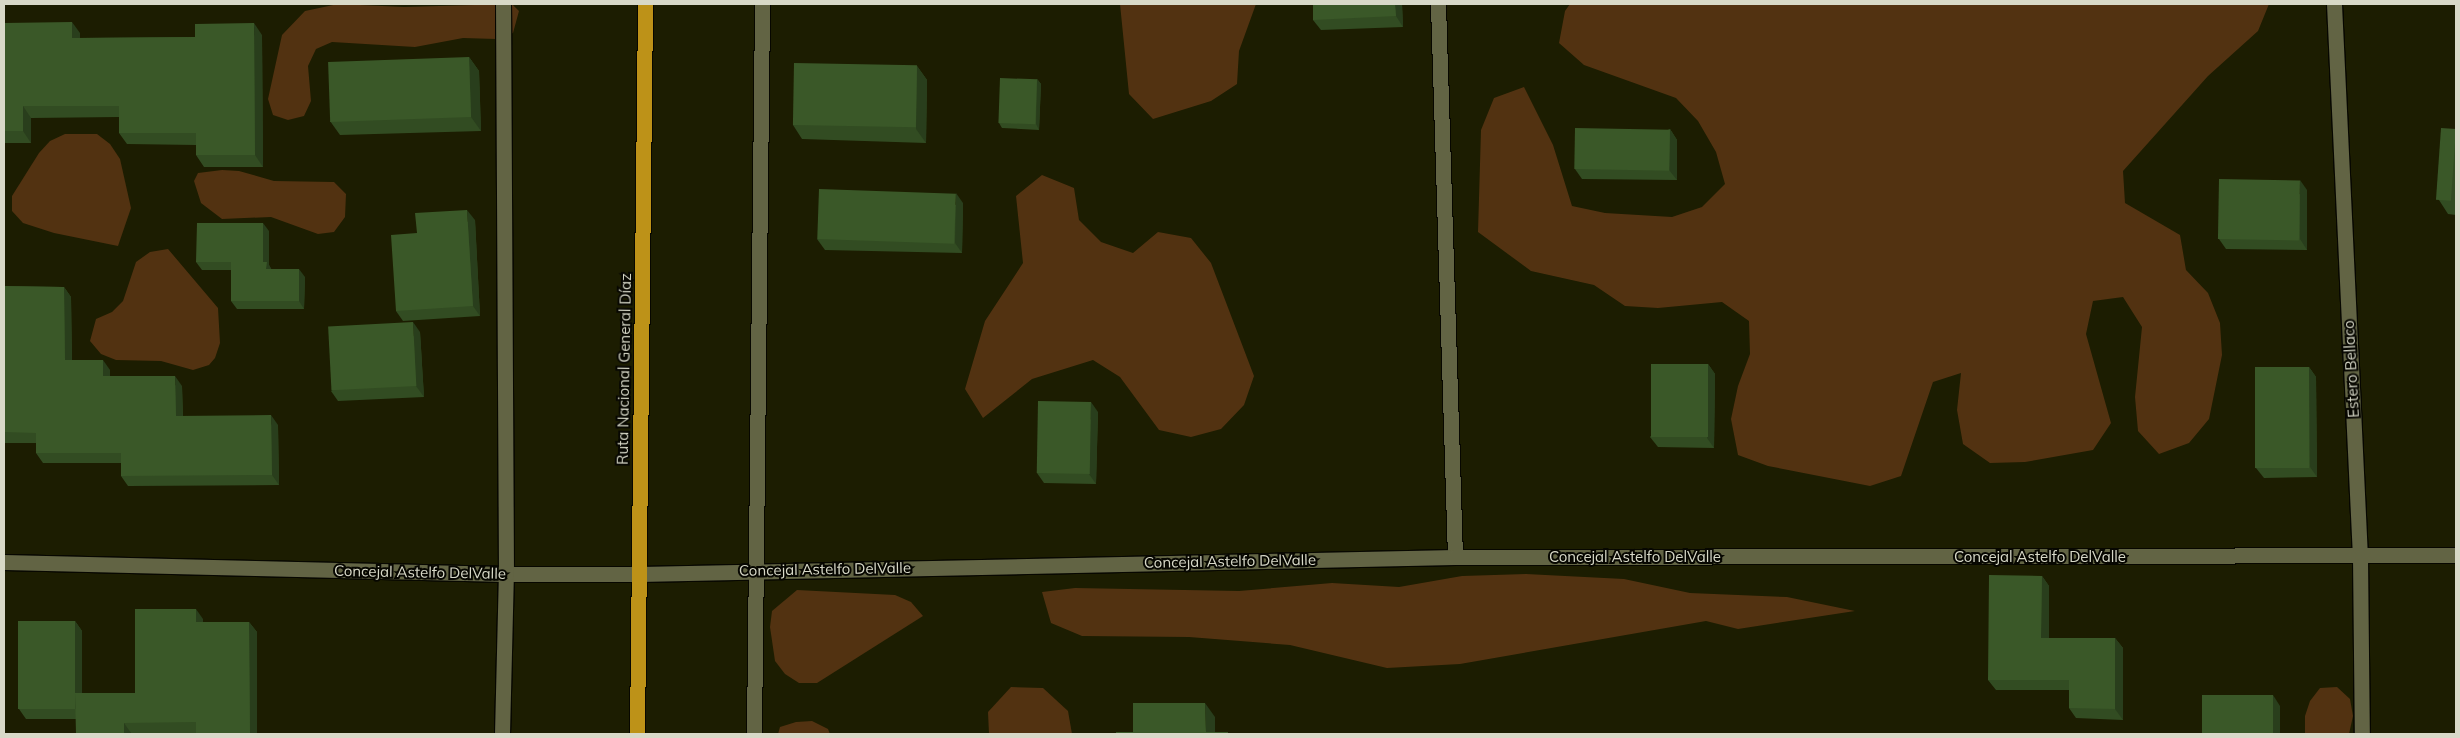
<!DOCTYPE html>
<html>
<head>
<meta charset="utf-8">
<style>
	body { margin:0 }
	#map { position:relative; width:2460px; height:738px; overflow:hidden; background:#1c1d01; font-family:Mulish,sans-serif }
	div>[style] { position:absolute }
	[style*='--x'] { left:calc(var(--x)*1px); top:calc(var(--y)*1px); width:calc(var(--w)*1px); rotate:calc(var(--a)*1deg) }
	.green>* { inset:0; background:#523211 }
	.roads { filter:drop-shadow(1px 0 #070700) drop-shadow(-1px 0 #070700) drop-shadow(0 1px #070700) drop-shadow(0 -1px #070700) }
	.minor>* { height:15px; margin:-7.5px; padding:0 7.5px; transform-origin:7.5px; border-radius:7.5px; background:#626444 }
	.highway>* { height:15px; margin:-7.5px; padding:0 7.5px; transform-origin:7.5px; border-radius:7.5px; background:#bd9218 }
	.wall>* { inset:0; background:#324c22 }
	.shaded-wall>* { inset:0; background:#293e1c }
	.building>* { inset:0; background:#3a5828; transform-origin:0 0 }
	span { translate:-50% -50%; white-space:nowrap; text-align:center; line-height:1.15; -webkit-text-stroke:4px #070701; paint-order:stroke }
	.street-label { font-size:15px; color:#d8d9c8 }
	.frame { position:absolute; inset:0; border:5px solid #d8d9c8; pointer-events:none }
</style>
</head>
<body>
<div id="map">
	<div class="green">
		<div style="clip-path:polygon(338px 4px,404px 7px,512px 4px,519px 11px,513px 33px,496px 39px,463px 38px,415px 47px,332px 42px,316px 49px,308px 66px,311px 101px,304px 116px,288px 120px,273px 115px,268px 99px,282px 35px,305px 11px)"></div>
		<div style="clip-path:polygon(1120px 4px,1256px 4px,1239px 51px,1237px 84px,1211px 101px,1153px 119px,1129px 94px)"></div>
		<div style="clip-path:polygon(1570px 4px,2269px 4px,2258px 31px,2208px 76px,2123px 171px,2125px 203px,2180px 235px,2186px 270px,2208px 293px,2220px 323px,2222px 355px,2209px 419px,2189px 443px,2159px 454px,2138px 431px,2135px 397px,2142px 327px,2123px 297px,2093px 301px,2086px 334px,2111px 423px,2093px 450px,2025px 462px,1990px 463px,1963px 444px,1957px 410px,1961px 373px,1933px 382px,1901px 476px,1870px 486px,1768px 466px,1738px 455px,1731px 419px,1738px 386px,1750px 354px,1749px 321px,1722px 302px,1658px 308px,1625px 306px,1594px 285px,1531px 271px,1478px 232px,1481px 130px,1494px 98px,1524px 87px,1553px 145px,1572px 206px,1605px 213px,1672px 217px,1702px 207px,1725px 184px,1716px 152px,1698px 121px,1676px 98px,1584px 65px,1559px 43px,1565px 11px)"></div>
		<div style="clip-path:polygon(65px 134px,97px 134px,110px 144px,120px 159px,131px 208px,118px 246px,54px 233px,23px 223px,12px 211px,12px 196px,39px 153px,50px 141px)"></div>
		<div style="clip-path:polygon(222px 170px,239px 171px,274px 181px,334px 182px,346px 194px,345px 217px,334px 232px,318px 234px,271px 217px,222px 219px,201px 203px,194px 181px,198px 173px)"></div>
		<div style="clip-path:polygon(1042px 175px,1074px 188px,1079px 220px,1101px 242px,1133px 253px,1158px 232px,1191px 238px,1211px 263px,1254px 376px,1244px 405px,1221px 429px,1191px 437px,1159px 430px,1120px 377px,1093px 360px,1032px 379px,983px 418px,965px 389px,985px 321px,1023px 263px,1016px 196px)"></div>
		<div style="clip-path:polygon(168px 249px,218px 308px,220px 343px,215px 358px,209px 365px,193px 370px,161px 361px,116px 360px,101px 354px,90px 341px,96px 319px,112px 312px,123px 301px,136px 262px,150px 252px)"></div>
		<div style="clip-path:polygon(1526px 574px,1624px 579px,1690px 593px,1787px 597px,1855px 611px,1738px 629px,1706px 621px,1460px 664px,1387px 668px,1290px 645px,1189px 637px,1082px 636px,1051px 623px,1042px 592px,1075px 588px,1239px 591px,1332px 583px,1399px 587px,1462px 576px)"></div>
		<div style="clip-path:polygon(797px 590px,895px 595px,911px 602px,923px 616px,817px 683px,799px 683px,785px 674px,775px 661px,770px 627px,772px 611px)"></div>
		<div style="clip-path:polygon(1011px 687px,1043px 688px,1068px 711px,1072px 734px,989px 734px,988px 712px)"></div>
		<div style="clip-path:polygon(2337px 687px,2350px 699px,2353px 716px,2349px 734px,2305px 734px,2305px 716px,2310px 701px,2320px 688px)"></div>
		<div style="clip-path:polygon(812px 721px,828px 729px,830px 734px,778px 734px,780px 727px,796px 722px)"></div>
	</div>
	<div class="roads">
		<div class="minor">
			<div style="--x:1438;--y:4;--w:553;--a:88.24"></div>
			<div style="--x:2334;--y:4;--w:554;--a:87.31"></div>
			<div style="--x:2360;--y:557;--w:177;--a:89.4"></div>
			<div style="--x:4;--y:562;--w:502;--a:1.37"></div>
			<div style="--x:506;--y:574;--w:133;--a:0"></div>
			<div style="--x:639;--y:574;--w:816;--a:-1.19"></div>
			<div style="--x:1455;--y:557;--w:1001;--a:-0.11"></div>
			<div style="--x:502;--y:734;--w:160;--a:-88.6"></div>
			<div style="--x:506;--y:574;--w:570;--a:-90.3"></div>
			<div style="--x:754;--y:734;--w:730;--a:-89.37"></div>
		</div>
		<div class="highway">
			<div style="--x:637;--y:734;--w:730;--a:-89.37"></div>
		</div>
	</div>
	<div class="wall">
		<div style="clip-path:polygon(1313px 4px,1402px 4px,1403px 27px,1321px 30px,1313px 20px)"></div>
		<div style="clip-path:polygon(4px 23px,80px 33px,80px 38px,195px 37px,262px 35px,263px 167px,204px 167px,196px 155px,196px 145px,127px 144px,119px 133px,119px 117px,31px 118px,31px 143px,4px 143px)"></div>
		<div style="clip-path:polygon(469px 57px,479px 71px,481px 131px,340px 135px,330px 121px)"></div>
		<div style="clip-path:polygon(917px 66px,927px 80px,926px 143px,802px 139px,793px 125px)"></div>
		<div style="clip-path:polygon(1037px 79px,1041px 84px,1039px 130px,1002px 128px,999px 123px)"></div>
		<div style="clip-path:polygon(1670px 129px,1677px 140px,1677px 180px,1582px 179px,1575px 169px)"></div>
		<div style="clip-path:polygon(2456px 129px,2456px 215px,2448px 214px,2439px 200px)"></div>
		<div style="clip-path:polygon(2307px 190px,2307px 250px,2226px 249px,2219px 239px)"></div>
		<div style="clip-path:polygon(963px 203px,962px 253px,825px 250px,817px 239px)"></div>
		<div style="clip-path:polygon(475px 220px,480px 316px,403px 321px,396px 311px,417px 233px)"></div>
		<div style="clip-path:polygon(269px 231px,269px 265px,271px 269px,305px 277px,304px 309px,237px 309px,231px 301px,231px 270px,202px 270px,196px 262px)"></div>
		<div style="clip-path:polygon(4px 286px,64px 287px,71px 297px,72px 360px,110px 370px,110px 376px,182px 386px,183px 416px,278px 425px,279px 485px,128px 486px,121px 476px,121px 463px,43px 463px,36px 453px,36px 443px,4px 443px)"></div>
		<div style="clip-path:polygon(420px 332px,424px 397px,338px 401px,331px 391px)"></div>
		<div style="clip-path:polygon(1708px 364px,1715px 374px,1714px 448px,1658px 447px,1650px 437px)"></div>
		<div style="clip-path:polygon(2309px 367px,2316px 377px,2317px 477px,2264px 478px,2256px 468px)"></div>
		<div style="clip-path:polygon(1098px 412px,1096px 484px,1044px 483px,1037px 473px)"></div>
		<div style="clip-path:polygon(2042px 576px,2049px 586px,2049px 638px,2115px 638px,2123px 648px,2123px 720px,2076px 718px,2069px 708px,2069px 690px,1996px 690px,1988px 680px)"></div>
		<div style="clip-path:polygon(203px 619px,203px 622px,249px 622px,257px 632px,257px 734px,196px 734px,196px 733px,131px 733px,76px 719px,26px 719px,19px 709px,75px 621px,82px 631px,82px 693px,135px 693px)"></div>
	</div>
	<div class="shaded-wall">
		<div style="clip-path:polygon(1395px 4px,1402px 4px,1403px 27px,1396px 16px)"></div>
		<div style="clip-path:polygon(72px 22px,80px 33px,80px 50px,72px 38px)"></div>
		<div style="clip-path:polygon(254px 23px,262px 35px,263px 167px,255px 155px)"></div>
		<div style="clip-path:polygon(469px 57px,479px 71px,481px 131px,471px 117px)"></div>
		<div style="clip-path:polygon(917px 66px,927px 80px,926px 143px,916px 129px)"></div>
		<div style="clip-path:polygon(1037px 79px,1041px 84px,1039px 130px,1036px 124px)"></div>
		<div style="clip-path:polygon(23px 106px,31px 118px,31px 143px,23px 131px)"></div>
		<div style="clip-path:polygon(1670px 129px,1677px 140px,1677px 180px,1669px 170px)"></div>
		<div style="clip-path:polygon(2300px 180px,2307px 190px,2307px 250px,2300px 239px)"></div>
		<div style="clip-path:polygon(956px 193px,963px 203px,962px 253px,955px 243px)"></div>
		<div style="clip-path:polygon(467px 210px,475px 220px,480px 316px,473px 306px)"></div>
		<div style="clip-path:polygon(263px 223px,269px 231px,269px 265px,272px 270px,266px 269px,263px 262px)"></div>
		<div style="clip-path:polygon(299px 269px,305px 277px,304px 309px,299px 301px)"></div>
		<div style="clip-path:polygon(64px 287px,71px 297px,72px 370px,65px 360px)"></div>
		<div style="clip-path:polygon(413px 322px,420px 332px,424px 397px,416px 386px)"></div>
		<div style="clip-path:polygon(103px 360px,110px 370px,110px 386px,103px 376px)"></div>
		<div style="clip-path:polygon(1708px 364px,1715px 374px,1714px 448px,1707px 438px)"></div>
		<div style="clip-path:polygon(2309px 367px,2316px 377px,2317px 477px,2310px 467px)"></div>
		<div style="clip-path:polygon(175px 376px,182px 386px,183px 426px,176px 416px)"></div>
		<div style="clip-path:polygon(1091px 402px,1098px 412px,1096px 484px,1089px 474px)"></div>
		<div style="clip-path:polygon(271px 415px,278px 425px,279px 485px,272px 475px)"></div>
		<div style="clip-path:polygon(2042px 576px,2049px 586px,2049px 649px,2041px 638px)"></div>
		<div style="clip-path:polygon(196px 609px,203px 619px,203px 632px,196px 622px)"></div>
		<div style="clip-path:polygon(75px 621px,82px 631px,82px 719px,75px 708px)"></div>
		<div style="clip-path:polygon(249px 622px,257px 632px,257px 734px,250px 734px)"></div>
		<div style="clip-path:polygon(2115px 638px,2123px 648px,2123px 720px,2115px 709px)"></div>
		<div style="clip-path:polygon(2273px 695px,2280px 706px,2280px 734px,2273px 734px)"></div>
		<div style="clip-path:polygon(1205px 703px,1215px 717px,1215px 734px,1206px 732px)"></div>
		<div style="clip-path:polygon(124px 723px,131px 733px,131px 734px,124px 734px)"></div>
	</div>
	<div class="building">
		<div style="clip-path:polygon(1313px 4px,1395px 4px,1396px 16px,1313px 20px)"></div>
		<div style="clip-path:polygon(72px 22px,72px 38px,195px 37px,195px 24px,254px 23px,255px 155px,196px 155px,196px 133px,119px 133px,119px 106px,23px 106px,23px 131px,4px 131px,4px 23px)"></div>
		<div style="left:469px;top:57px;width:60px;height:141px;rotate:88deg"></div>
		<div style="left:794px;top:63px;width:123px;height:62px;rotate:1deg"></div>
		<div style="left:1000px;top:78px;width:37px;height:45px;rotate:2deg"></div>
		<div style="left:1575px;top:128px;width:95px;height:41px;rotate:1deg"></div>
		<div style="left:2441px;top:128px;width:15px;height:72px;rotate:4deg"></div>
		<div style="left:2219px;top:179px;width:81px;height:60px;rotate:1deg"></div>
		<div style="left:819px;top:189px;width:137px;height:50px;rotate:2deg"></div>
		<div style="clip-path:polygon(467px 210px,473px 306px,396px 311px,391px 235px,417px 233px,415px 213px)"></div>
		<div style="clip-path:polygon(197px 223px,263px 223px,263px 262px,267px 262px,266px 269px,299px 269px,299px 301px,231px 301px,231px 262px,196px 262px)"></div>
		<div style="clip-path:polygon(4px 286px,64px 287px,65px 360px,103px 360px,103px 376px,175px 376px,176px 416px,271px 415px,272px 475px,121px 476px,121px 453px,36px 453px,36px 433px,4px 432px)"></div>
		<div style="left:413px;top:322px;width:64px;height:85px;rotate:87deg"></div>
		<div style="left:1651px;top:364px;width:57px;height:73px"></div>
		<div style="left:2255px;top:367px;width:54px;height:101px"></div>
		<div style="left:1038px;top:401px;width:53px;height:72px;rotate:1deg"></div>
		<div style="clip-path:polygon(1989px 575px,2042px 576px,2041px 638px,2115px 638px,2115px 709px,2069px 708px,2069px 680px,1988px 680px)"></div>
		<div style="clip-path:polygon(135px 609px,196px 609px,196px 622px,249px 622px,250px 734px,196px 734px,196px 722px,124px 723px,124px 734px,76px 734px,75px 693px,135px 693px)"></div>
		<div style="left:18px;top:621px;width:57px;height:88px"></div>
		<div style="left:2202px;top:695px;width:71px;height:39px"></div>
		<div style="clip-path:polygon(1133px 703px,1205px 703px,1206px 732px,1228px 732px,1228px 734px,1116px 734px,1116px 732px,1133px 732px)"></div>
	</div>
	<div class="street-label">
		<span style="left:624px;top:369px;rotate:-89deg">Ruta Nacional General Díaz</span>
		<span style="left:2351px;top:369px;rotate:-93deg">Estero Bellaco</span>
		<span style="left:1635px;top:557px">Concejal Astelfo DelValle</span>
		<span style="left:2040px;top:557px">Concejal Astelfo DelValle</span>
		<span style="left:1230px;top:561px;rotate:-1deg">Concejal Astelfo DelValle</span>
		<span style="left:825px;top:569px;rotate:-1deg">Concejal Astelfo DelValle</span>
		<span style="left:420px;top:572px;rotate:1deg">Concejal Astelfo DelValle</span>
	</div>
	<div class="frame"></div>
</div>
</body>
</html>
